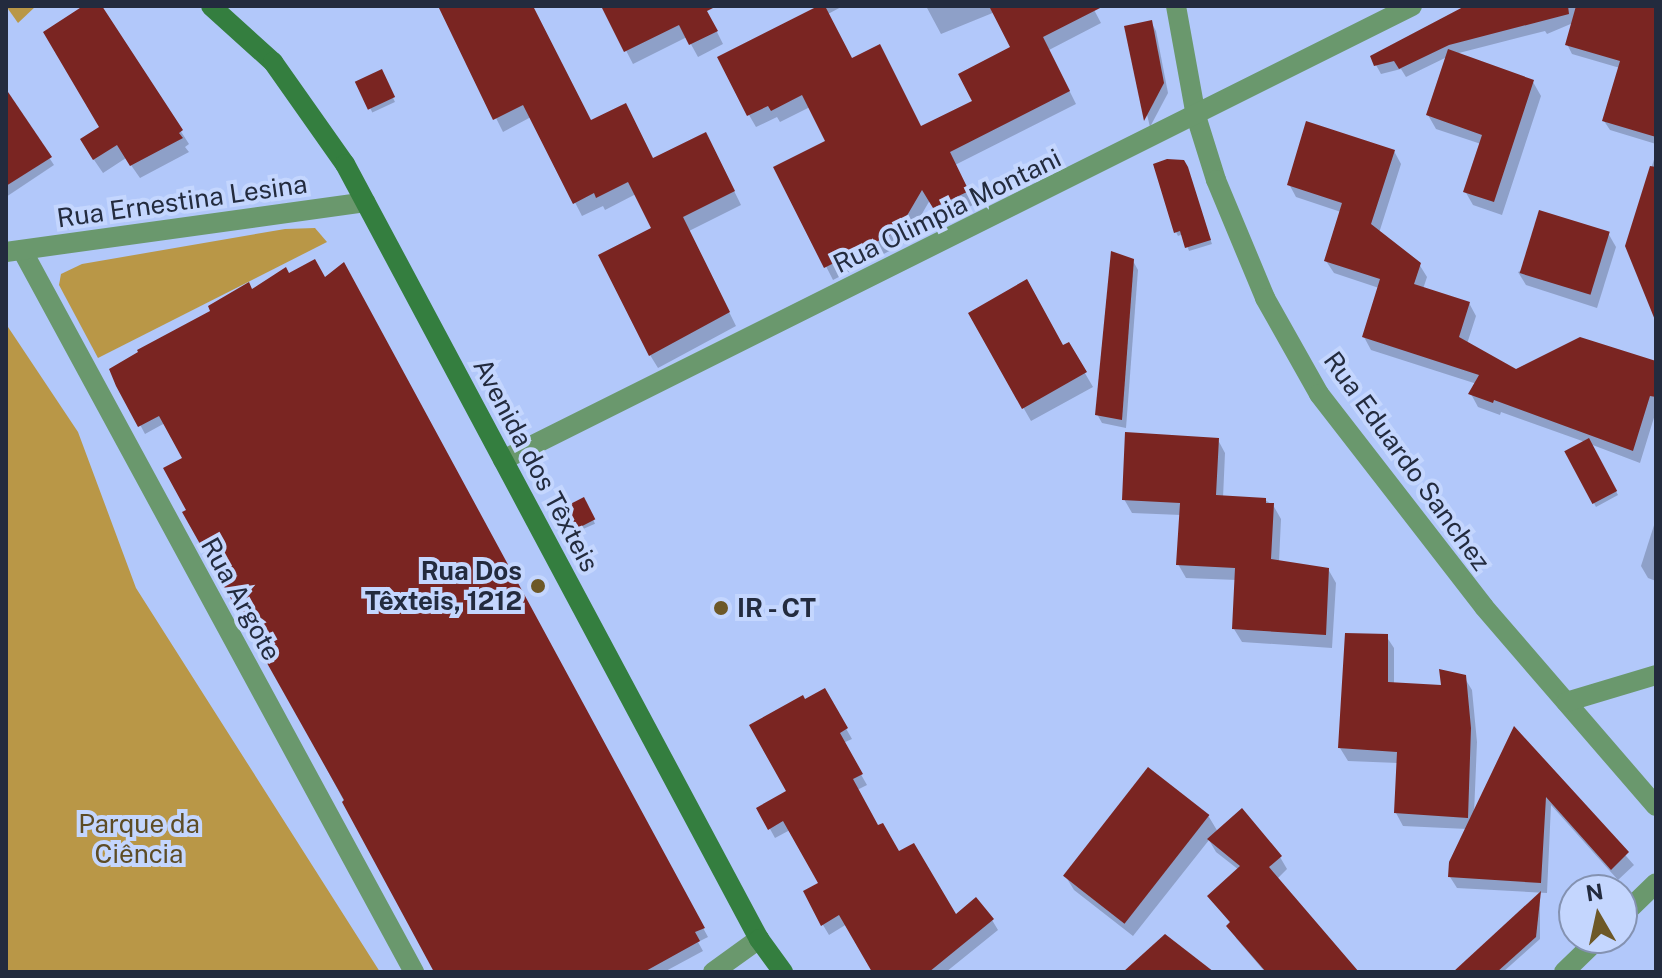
<!DOCTYPE html>
<html>
<head>
<meta charset="utf-8">
<style>
	body { margin:0 }
	#map { position:relative; width:1662px; height:978px; overflow:hidden; background:#b2c8fa; font-family:"Public Sans",sans-serif }
	div>[style] { position:absolute }
	[style*='--x'] { left:calc(var(--x)*1px); top:calc(var(--y)*1px); width:calc(var(--w)*1px); rotate:calc(var(--a)*1deg) }
	.green>* { inset:0; background:#b99747 }
	.shadow>* { inset:0; background:#0003; transform-origin:0 0 }
	.building>* { inset:0; background:#7a2522; transform-origin:0 0 }
	.street>* { height:20px; margin:-10px; padding:0 10px; transform-origin:10px; border-radius:10px; background:#6a986d }
	.secondary>* { height:20px; margin:-10px; padding:0 10px; transform-origin:10px; border-radius:10px; background:#347e3f }
	.dots>* { width:22px; height:22px; translate:-50% -50%; box-sizing:border-box; border:4px solid #c4d6fe; border-radius:50% }
	span { translate:-50% -50%; white-space:nowrap; text-align:center; line-height:1.15; -webkit-text-stroke:8px #c4d6fe; paint-order:stroke }
	.street-label { font-size:26px; color:#232b3e }
	.poi-label { font-size:26px; color:#232b3e; font-weight:700 }
	.right { translate:-100% -50%; text-align:right }
	.left { translate:0 -50%; text-align:left }
	.park-label { font-size:26px; color:#5d4c26 }
	.frame { position:absolute; inset:0; border:8px solid #232b3e; pointer-events:none }
	.north { position:absolute; left:1558px; top:874px; width:80px; height:80px; box-sizing:border-box; background:#c4d6fe; border:2px solid #8492b1; border-radius:50%; rotate:351deg; font-size:22px; font-weight:700; line-height:32px; text-align:center; color:#232b3e }
	.north::after { content:''; display:block; margin:auto; width:28px; height:36px; background:#6d5827; clip-path:polygon(50% 0,100% 100%,50% 72%,0 100%) }
</style>
</head>
<body>
<div id="map">
	<div class="green">
		<div style="clip-path:polygon(6px 6px,36px 6px,18px 23px)"></div>
		<div style="clip-path:polygon(315px 228px,327px 242px,98px 358px,59px 285px,61px 274px,82px 264px,285px 229px)"></div>
		<div style="clip-path:polygon(6px 324px,78px 432px,136px 588px,380px 972px,6px 972px)"></div>
	</div>
	<div class="shadow">
		<div style="clip-path:polygon(87px 6px,100px 6px,189px 144px,185px 147px,189px 152px,140px 178px,126px 158px,103px 173px,90px 154px,101px 128px)"></div>
		<div style="clip-path:polygon(440px 6px,532px 6px,591px 122px,653px 160px,713px 148px,741px 205px,689px 231px,736px 326px,658px 368px,650px 355px,654px 229px,636px 194px,605px 210px,603px 206px,582px 216px,531px 117px,503px 132px)"></div>
		<div style="clip-path:polygon(603px 6px,704px 6px,723px 44px,698px 57px,687px 37px,633px 64px)"></div>
		<div style="clip-path:polygon(822px 6px,843px 6px,828px 14px,852px 61px,921px 128px,974px 102px,1013px 48px,995px 12px,941px 34px,926px 6px,1092px 6px,1101px 23px,1049px 50px,1076px 104px,955px 165px,975px 204px,942px 220px,930px 200px,905px 243px,833px 280px,776px 168px,828px 141px,810px 107px,780px 122px,777px 117px,756px 127px,749px 115px)"></div>
		<div style="clip-path:polygon(1472px 6px,1656px 6px,1656px 144px,1610px 130px,1604px 121px,1620px 68px,1572px 54px,1567px 44px,1573px 23px,1547px 34px,1545px 31px,1455px 54px,1533px 82px,1541px 96px,1502px 215px,1473px 205px,1465px 191px,1481px 144px,1436px 129px,1428px 115px,1447px 57px,1406px 77px,1401px 69px,1381px 74px,1376px 65px)"></div>
		<div style="clip-path:polygon(1151px 22px,1156px 31px,1168px 93px,1150px 127px,1126px 28px)"></div>
		<div style="left:381px;top:72px;width:33px;height:25px;rotate:65deg"></div>
		<div style="clip-path:polygon(6px 92px,54px 165px,6px 197px)"></div>
		<div style="clip-path:polygon(1394px 151px,1401px 164px,1379px 233px,1419px 264px,1427px 277px,1423px 289px,1469px 303px,1476px 316px,1467px 344px,1516px 371px,1656px 363px,1656px 411px,1640px 463px,1590px 444px,1618px 495px,1596px 507px,1567px 452px,1585px 442px,1501px 412px,1500px 415px,1478px 407px,1471px 394px,1477px 384px,1371px 350px,1364px 337px,1379px 288px,1334px 273px,1326px 261px,1341px 212px,1296px 197px,1289px 184px)"></div>
		<div style="clip-path:polygon(1656px 153px,1656px 210px,1645px 206px,1656px 230px,1656px 279px,1644px 285px,1627px 246px)"></div>
		<div style="clip-path:polygon(1185px 166px,1212px 244px,1189px 251px,1183px 234px,1178px 236px,1176px 232px)"></div>
		<div style="clip-path:polygon(1608px 233px,1616px 247px,1597px 308px,1526px 285px,1518px 272px)"></div>
		<div style="clip-path:polygon(1133px 261px,1138px 270px,1126px 428px,1102px 423px,1097px 414px)"></div>
		<div style="clip-path:polygon(343px 265px,708px 937px,698px 942px,703px 951px,664px 972px,436px 972px,188px 511px,185px 458px,165px 423px,145px 434px,111px 370px,252px 292px,289px 275px,324px 280px)"></div>
		<div style="clip-path:polygon(970px 314px,1063px 347px,1068px 344px,1093px 387px,1031px 421px)"></div>
		<div style="clip-path:polygon(1218px 440px,1225px 453px,1223px 498px,1265px 500px,1273px 505px,1281px 519px,1279px 562px,1328px 569px,1336px 583px,1332px 648px,1242px 642px,1234px 629px,1237px 580px,1186px 578px,1178px 564px,1181px 515px,1132px 513px,1124px 499px)"></div>
		<div style="left:584px;top:499px;width:27px;height:21px;rotate:66deg"></div>
		<div style="clip-path:polygon(1656px 519px,1656px 581px,1648px 578px,1641px 566px)"></div>
		<div style="clip-path:polygon(1386px 636px,1394px 648px,1394px 685px,1443px 687px,1464px 677px,1472px 690px,1477px 742px,1474px 814px,1515px 730px,1634px 865px,1618px 880px,1551px 805px,1547px 893px,1457px 888px,1450px 877px,1467px 829px,1403px 826px,1396px 813px,1398px 763px,1348px 761px,1340px 748px)"></div>
		<div style="clip-path:polygon(824px 690px,852px 739px,843px 743px,867px 785px,857px 790px,878px 828px,956px 917px,992px 920px,998px 930px,946px 972px,874px 972px,847px 924px,829px 935px,811px 905px,821px 883px,790px 830px,775px 838px,759px 809px,788px 792px,804px 701px)"></div>
		<div style="clip-path:polygon(1149px 770px,1209px 817px,1218px 832px,1280px 857px,1287px 869px,1277px 879px,1357px 972px,1265px 972px,1236px 938px,1231px 924px,1209px 896px,1239px 870px,1216px 852px,1209px 840px,1133px 936px,1074px 890px,1066px 877px)"></div>
		<div style="clip-path:polygon(1540px 894px,1540px 939px,1503px 972px,1456px 972px)"></div>
	</div>
	<div class="building">
		<div style="clip-path:polygon(83px 6px,102px 6px,183px 130px,179px 133px,183px 138px,130px 166px,117px 145px,93px 160px,80px 139px,99px 127px,43px 32px)"></div>
		<div style="clip-path:polygon(438px 6px,533px 6px,591px 120px,626px 103px,653px 158px,706px 132px,735px 191px,683px 217px,730px 312px,649px 356px,598px 255px,651px 228px,628px 182px,596px 198px,594px 193px,573px 204px,523px 105px,493px 120px)"></div>
		<div style="clip-path:polygon(601px 6px,717px 6px,707px 11px,718px 31px,689px 45px,679px 25px,624px 52px)"></div>
		<div style="clip-path:polygon(818px 6px,825px 6px,852px 58px,880px 44px,921px 126px,972px 101px,958px 74px,1010px 47px,989px 6px,1104px 6px,1043px 37px,1070px 91px,950px 152px,969px 191px,933px 208px,922px 190px,898px 231px,824px 268px,773px 167px,825px 141px,802px 95px,771px 111px,768px 106px,747px 116px,717px 57px)"></div>
		<div style="clip-path:polygon(1465px 6px,1568px 6px,1569px 14px,1449px 45px,1399px 69px,1394px 61px,1374px 66px,1370px 56px)"></div>
		<div style="clip-path:polygon(1576px 6px,1656px 6px,1656px 137px,1602px 121px,1620px 61px,1565px 45px)"></div>
		<div style="clip-path:polygon(1152px 20px,1164px 83px,1144px 121px,1124px 26px)"></div>
		<div style="clip-path:polygon(1448px 49px,1534px 80px,1494px 202px,1463px 192px,1482px 135px,1426px 115px)"></div>
		<div style="left:382px;top:69px;width:31px;height:30px;rotate:65deg"></div>
		<div style="clip-path:polygon(6px 89px,52px 157px,6px 186px)"></div>
		<div style="clip-path:polygon(1306px 121px,1395px 150px,1371px 224px,1421px 263px,1414px 284px,1470px 302px,1459px 337px,1516px 369px,1580px 337px,1656px 361px,1656px 397px,1650px 396px,1633px 451px,1494px 400px,1493px 403px,1468px 394px,1479px 375px,1362px 337px,1380px 279px,1324px 261px,1342px 203px,1287px 185px)"></div>
		<div style="clip-path:polygon(1167px 159px,1184px 160px,1188px 167px,1211px 240px,1185px 248px,1180px 231px,1174px 233px,1153px 164px)"></div>
		<div style="clip-path:polygon(1650px 166px,1656px 167px,1655px 320px,1625px 246px)"></div>
		<div style="left:1539px;top:210px;width:74px;height:66px;rotate:17deg"></div>
		<div style="clip-path:polygon(1111px 251px,1134px 259px,1122px 420px,1095px 415px)"></div>
		<div style="clip-path:polygon(315px 259px,325px 277px,344px 262px,705px 928px,695px 932px,700px 941px,644px 972px,434px 972px,342px 802px,344px 800px,182px 512px,186px 510px,163px 468px,182px 458px,159px 416px,138px 427px,116px 386px,109px 369px,138px 352px,137px 350px,210px 311px,208px 306px,249px 282px,252px 289px,286px 267px,289px 273px)"></div>
		<div style="clip-path:polygon(1027px 279px,1063px 345px,1069px 342px,1087px 372px,1022px 409px,968px 313px)"></div>
		<div style="clip-path:polygon(1125px 432px,1219px 438px,1216px 495px,1266px 498px,1266px 503px,1274px 503px,1271px 559px,1329px 568px,1326px 635px,1232px 629px,1235px 568px,1176px 565px,1180px 503px,1122px 500px)"></div>
		<div style="left:1589px;top:438px;width:60px;height:28px;rotate:62deg"></div>
		<div style="left:584px;top:497px;width:25px;height:24px;rotate:63deg"></div>
		<div style="clip-path:polygon(1345px 633px,1388px 634px,1388px 682px,1441px 685px,1439px 669px,1466px 675px,1471px 728px,1468px 818px,1394px 813px,1397px 752px,1338px 748px)"></div>
		<div style="clip-path:polygon(825px 688px,848px 728px,840px 733px,863px 774px,853px 779px,878px 825px,883px 823px,899px 851px,914px 843px,956px 914px,976px 897px,994px 919px,929px 972px,872px 972px,839px 915px,821px 926px,803px 891px,818px 883px,783px 821px,768px 830px,756px 808px,786px 791px,749px 725px,803px 695px,805px 699px)"></div>
		<div style="clip-path:polygon(1514px 726px,1629px 852px,1611px 870px,1546px 797px,1541px 883px,1448px 877px,1449px 862px)"></div>
		<div style="left:1148px;top:767px;width:78px;height:138px;rotate:38deg"></div>
		<div style="clip-path:polygon(1242px 808px,1282px 856px,1269px 867px,1359px 972px,1266px 972px,1226px 926px,1230px 922px,1207px 896px,1240px 866px,1207px 839px)"></div>
		<div style="clip-path:polygon(1541px 891px,1536px 937px,1497px 972px,1453px 972px)"></div>
		<div style="clip-path:polygon(1165px 934px,1214px 972px,1123px 972px)"></div>
	</div>
	<div class="street">
		<div style="--x:1176;--y:6;--w:112;--a:79.7"></div>
		<div style="--x:1196;--y:116;--w:67;--a:72.6"></div>
		<div style="--x:1216;--y:180;--w:128;--a:67.4"></div>
		<div style="--x:1265;--y:298;--w:110;--a:60.6"></div>
		<div style="--x:1319;--y:394;--w:269;--a:52.2"></div>
		<div style="--x:1484;--y:607;--w:263;--a:49.2"></div>
		<div style="--x:22;--y:250;--w:822;--a:61.5"></div>
		<div style="--x:6;--y:252;--w:363;--a:-7.9"></div>
		<div style="--x:503;--y:460;--w:1016;--a:-26.54"></div>
		<div style="--x:1566;--y:702;--w:94;--a:-16.7"></div>
		<div style="--x:1622;--y:916;--w:47;--a:-44.1"></div>
		<div style="--x:713;--y:972;--w:57;--a:-35.7"></div>
		<div style="--x:1564;--y:972;--w:49;--a:-44.2"></div>
	</div>
	<div class="secondary">
		<div style="--x:211;--y:6;--w:84;--a:42.1"></div>
		<div style="--x:273;--y:62;--w:125;--a:54.8"></div>
		<div style="--x:345;--y:164;--w:879;--a:61.89"></div>
		<div style="--x:759;--y:939;--w:41;--a:54"></div>
	</div>
	<div class="dots">
		<div style="left:538px;top:586px;background:#6d5827"></div>
		<div style="left:721px;top:608px;background:#6d5827"></div>
	</div>
	<div class="street-label">
		<span style="left:182px;top:201px;rotate:-8deg">Rua Ernestina Lesina</span>
		<span style="left:947px;top:211px;rotate:-26deg">Rua Olimpia Montani</span>
		<span style="left:1407px;top:461px;rotate:54deg">Rua Eduardo Sanchez</span>
		<span style="left:536px;top:465px;rotate:62deg">Avenida dos Têxteis</span>
		<span style="left:241px;top:599px;rotate:61deg">Rua Argote</span>
	</div>
	<div class="poi-label">
		<span class="right" style="left:522px;top:586px">Rua Dos<br>Têxteis, 1212</span>
		<span class="left" style="left:737px;top:608px">IR - CT</span>
	</div>
	<div class="park-label">
		<span style="left:139px;top:839px">Parque da<br>Ciência</span>
	</div>
	<div class="frame"></div>
	<div class="north">N</div>
</div>
</body>
</html>
